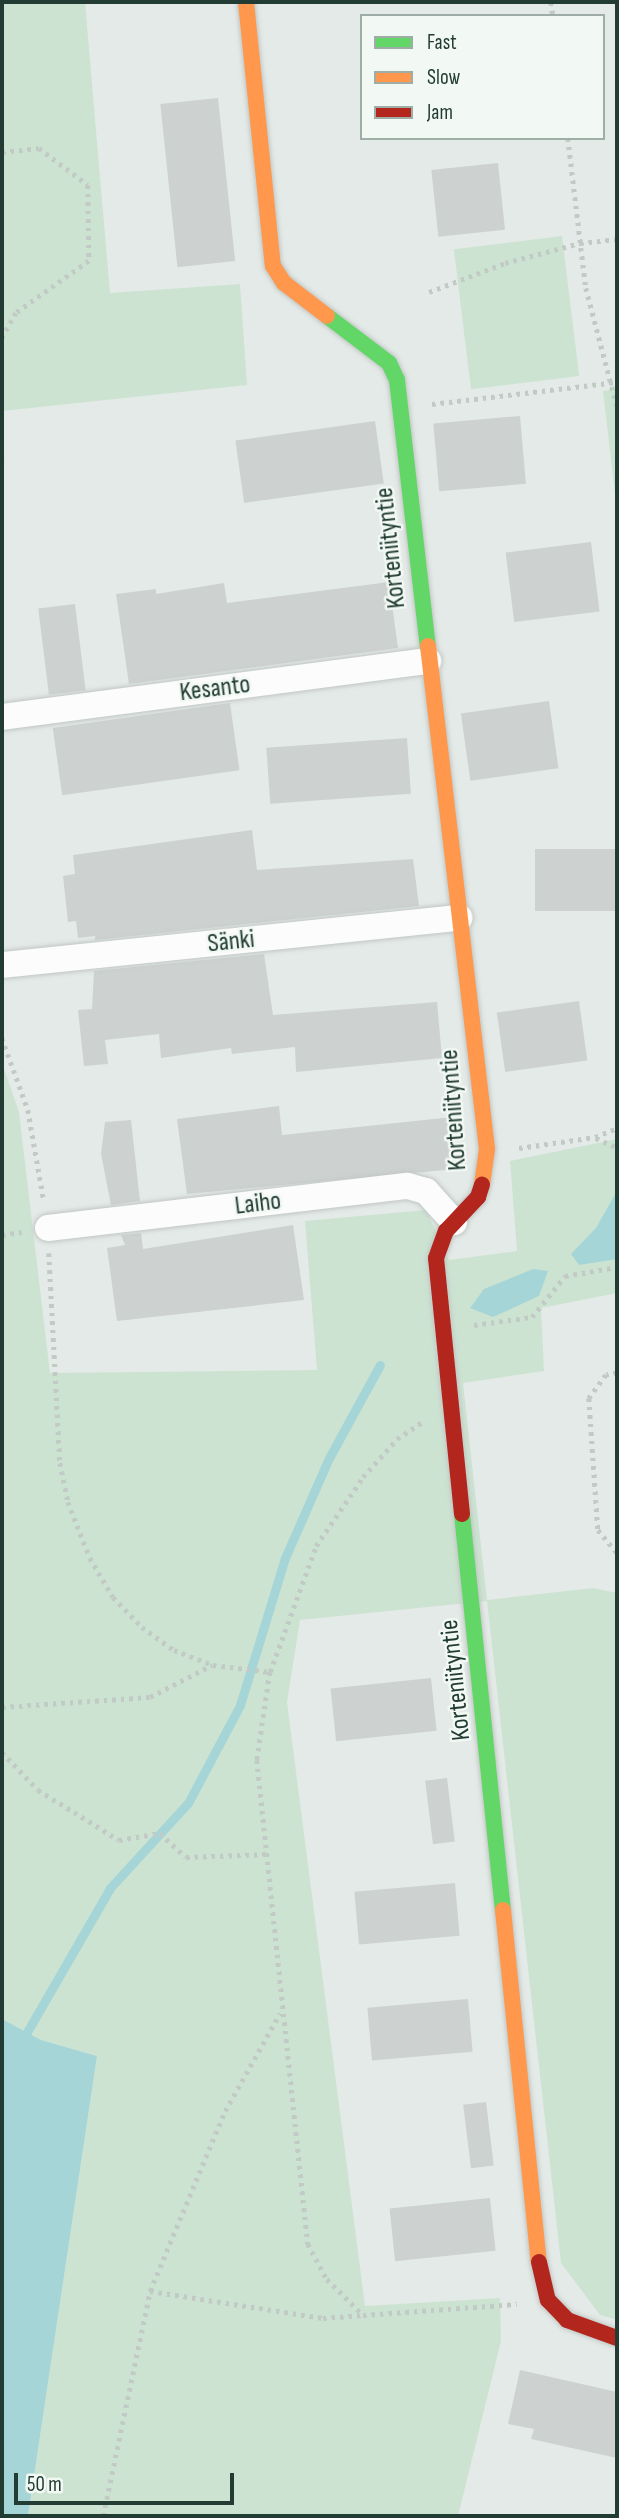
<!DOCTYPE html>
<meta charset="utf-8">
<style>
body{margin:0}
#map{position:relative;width:619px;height:2518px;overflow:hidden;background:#e4eae7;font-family:"Sofia Sans Condensed",sans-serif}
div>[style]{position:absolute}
.green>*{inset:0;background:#cde3d2;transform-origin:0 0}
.water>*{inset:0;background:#a5d5d7}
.stream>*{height:9px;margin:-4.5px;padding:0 4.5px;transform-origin:4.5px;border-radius:4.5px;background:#a5d5d7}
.building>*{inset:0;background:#cdd2d0;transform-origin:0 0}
.path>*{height:4.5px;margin-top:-2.25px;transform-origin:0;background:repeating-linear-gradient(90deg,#c1cac5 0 3.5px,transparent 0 8.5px)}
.roads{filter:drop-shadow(0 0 2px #c1c7c4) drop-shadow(0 0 2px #c1c7c4)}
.street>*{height:26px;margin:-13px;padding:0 13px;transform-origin:13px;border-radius:13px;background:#fbfcfb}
.fast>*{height:16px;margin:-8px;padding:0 8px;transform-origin:8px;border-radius:8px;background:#63d668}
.slow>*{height:16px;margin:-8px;padding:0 8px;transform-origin:8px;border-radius:8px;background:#ff974d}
.jam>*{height:16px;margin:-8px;padding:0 8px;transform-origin:8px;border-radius:8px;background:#b3261e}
span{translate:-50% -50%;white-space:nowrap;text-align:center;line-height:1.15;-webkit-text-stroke:5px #f2f8f4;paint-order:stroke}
.street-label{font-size:26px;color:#223c33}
.frame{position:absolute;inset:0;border:4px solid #223c33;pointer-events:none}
.legend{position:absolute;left:360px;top:14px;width:245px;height:126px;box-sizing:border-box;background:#f2f8f4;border:2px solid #9fada7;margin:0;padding:9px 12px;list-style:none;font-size:21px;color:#223c33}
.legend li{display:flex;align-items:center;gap:14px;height:35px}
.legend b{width:35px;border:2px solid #9fada7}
.scale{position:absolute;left:14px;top:2473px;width:220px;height:32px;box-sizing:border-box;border:4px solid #223c33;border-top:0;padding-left:9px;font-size:21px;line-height:24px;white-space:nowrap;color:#223c33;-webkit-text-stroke:5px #f2f8f4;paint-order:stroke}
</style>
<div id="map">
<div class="green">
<div style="clip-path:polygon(2px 2px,85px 2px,110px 293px,240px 284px,247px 385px,2px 411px)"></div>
<div style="left:562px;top:236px;width:141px;height:109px;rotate:83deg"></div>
<div style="clip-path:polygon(617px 389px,617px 511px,603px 391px)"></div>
<div style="clip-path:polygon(2px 1063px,19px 1112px,50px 1373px,317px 1370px,305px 1221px,426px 1210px,449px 1260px,517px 1251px,510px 1161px,617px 1139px,617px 1293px,541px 1308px,544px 1371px,463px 1383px,487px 1600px,593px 1588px,617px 1593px,617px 2320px,600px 2315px,561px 2263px,487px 1601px,300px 1620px,287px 1702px,365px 2306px,500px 2298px,501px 2341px,458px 2516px,28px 2516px,97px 2056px,41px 2040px,2px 2019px)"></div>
</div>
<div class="water">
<div style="clip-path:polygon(617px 1191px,617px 1259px,579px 1265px,571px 1254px,596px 1228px)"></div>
<div style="clip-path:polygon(533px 1269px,548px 1271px,539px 1296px,493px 1317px,470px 1308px,484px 1289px)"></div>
<div style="clip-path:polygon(2px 2019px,41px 2040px,97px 2056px,28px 2516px,2px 2516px)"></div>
</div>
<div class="stream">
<div style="left:27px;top:2032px;width:166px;rotate:-60deg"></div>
<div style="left:110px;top:1888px;width:115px;rotate:-47.5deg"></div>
<div style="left:188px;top:1803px;width:111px;rotate:-62deg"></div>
<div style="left:240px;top:1705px;width:154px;rotate:-73deg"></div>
<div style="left:285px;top:1558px;width:109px;rotate:-66.3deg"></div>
<div style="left:329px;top:1458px;width:106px;rotate:-61.3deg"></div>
</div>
<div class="building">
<div style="left:218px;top:98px;width:164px;height:58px;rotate:84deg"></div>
<div style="left:498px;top:163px;width:67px;height:67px;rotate:84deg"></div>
<div style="left:520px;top:416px;width:68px;height:87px;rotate:85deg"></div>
<div style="left:375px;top:421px;width:63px;height:141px;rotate:82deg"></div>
<div style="left:591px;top:542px;width:70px;height:86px;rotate:83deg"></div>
<div style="clip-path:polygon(389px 582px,398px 648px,129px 684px,116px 594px,156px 589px,156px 594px,224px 583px,227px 603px)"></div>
<div style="left:75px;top:604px;width:87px;height:37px;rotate:83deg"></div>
<div style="left:549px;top:701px;width:68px;height:89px;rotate:82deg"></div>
<div style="left:230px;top:703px;width:68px;height:179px;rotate:82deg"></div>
<div style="left:407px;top:738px;width:56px;height:141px;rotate:86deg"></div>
<div style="clip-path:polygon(252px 830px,257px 870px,413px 859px,419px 906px,95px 940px,95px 936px,78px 938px,76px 921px,68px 922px,63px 876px,75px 874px,73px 855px)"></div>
<div style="left:617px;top:849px;width:62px;height:82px;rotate:90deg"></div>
<div style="clip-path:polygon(264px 954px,273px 1015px,437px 1002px,442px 1058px,296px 1072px,295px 1047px,232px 1054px,231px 1048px,161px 1058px,159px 1034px,105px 1040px,108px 1064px,84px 1066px,78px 1010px,92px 1009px,94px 971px)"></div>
<div style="left:579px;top:1001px;width:60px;height:83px;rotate:82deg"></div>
<div style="clip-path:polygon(279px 1106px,282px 1135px,453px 1117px,456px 1169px,187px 1194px,177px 1119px)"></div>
<div style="clip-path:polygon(131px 1120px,140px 1201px,111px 1205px,101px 1154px,105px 1122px)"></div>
<div style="clip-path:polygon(293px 1225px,304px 1300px,117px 1321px,107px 1248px,125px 1245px,121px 1235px,141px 1233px,143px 1249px)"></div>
<div style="left:431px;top:1678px;width:53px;height:101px;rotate:84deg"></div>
<div style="left:447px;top:1778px;width:64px;height:22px;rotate:83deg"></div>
<div style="left:455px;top:1883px;width:53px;height:101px;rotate:85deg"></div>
<div style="left:468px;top:1999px;width:53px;height:101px;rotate:85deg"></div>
<div style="left:486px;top:2102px;width:64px;height:23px;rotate:83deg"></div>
<div style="left:490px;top:2198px;width:53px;height:101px;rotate:84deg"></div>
<div style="clip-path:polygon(520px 2370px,617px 2392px,617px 2458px,531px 2439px,534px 2429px,508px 2424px)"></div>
</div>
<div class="path">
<div style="left:551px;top:2px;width:14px;rotate:82deg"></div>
<div style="left:568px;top:138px;width:151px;rotate:83.2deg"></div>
<div style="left:586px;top:288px;width:122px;rotate:75.3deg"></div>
<div style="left:2px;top:152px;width:37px;rotate:-6deg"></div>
<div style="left:39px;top:148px;width:61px;rotate:37.1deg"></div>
<div style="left:88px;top:185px;width:76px;rotate:89.2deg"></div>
<div style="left:89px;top:261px;width:90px;rotate:144.5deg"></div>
<div style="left:16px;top:313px;width:29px;rotate:119deg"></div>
<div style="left:429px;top:292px;width:81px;rotate:-20.9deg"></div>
<div style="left:505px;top:263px;width:78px;rotate:-14.9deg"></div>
<div style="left:580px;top:243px;width:37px;rotate:-6deg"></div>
<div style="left:432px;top:404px;width:186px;rotate:-6.8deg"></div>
<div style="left:2px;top:457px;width:3px;rotate:90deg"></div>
<div style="left:2px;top:1038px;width:77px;rotate:70.1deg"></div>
<div style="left:28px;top:1110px;width:93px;rotate:80.1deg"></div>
<div style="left:596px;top:1138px;width:23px;rotate:25deg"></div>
<div style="left:519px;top:1148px;width:77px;rotate:-8.2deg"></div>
<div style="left:595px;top:1137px;width:24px;rotate:-22deg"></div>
<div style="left:2px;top:1235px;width:20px;rotate:-9deg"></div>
<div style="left:49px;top:1253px;width:210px;rotate:87deg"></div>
<div style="left:60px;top:1463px;width:40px;rotate:78deg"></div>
<div style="left:68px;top:1502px;width:60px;rotate:68.6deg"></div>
<div style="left:90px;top:1558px;width:45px;rotate:59.5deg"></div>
<div style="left:113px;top:1597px;width:42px;rotate:46deg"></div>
<div style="left:142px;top:1627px;width:39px;rotate:36deg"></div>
<div style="left:174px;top:1650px;width:42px;rotate:21deg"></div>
<div style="left:213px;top:1665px;width:57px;rotate:7deg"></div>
<div style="left:270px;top:1672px;width:134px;rotate:-69.9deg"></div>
<div style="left:316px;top:1546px;width:83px;rotate:-55.7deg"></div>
<div style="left:363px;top:1477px;width:51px;rotate:-48.2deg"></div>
<div style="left:397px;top:1439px;width:30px;rotate:-34deg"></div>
<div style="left:474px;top:1325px;width:59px;rotate:-7.9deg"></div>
<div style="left:532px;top:1317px;width:53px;rotate:-51.2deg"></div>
<div style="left:565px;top:1276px;width:53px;rotate:-9.8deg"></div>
<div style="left:617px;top:1373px;width:11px;rotate:170deg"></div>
<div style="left:606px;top:1375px;width:29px;rotate:126deg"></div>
<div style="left:589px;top:1398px;width:132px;rotate:86.1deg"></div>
<div style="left:598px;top:1530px;width:30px;rotate:50deg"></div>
<div style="left:270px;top:1672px;width:89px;rotate:98.4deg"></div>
<div style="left:257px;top:1760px;width:487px;rotate:84deg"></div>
<div style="left:308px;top:2244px;width:40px;rotate:62deg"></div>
<div style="left:327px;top:2279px;width:51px;rotate:45deg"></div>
<div style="left:363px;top:2315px;width:154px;rotate:-4.1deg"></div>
<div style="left:2px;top:1707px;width:148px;rotate:-3.9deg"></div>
<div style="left:150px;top:1697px;width:70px;rotate:-27.3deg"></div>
<div style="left:2px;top:1752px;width:52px;rotate:46.5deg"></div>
<div style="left:38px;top:1790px;width:95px;rotate:31.7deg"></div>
<div style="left:119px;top:1840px;width:42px;rotate:-9.7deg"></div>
<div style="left:160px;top:1833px;width:35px;rotate:43deg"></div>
<div style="left:186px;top:1857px;width:80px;rotate:-2.1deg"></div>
<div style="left:150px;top:2291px;width:175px;rotate:8.9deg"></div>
<div style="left:323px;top:2318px;width:40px;rotate:-4.3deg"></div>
<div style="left:103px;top:2516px;width:230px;rotate:-78.2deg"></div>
<div style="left:150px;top:2291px;width:195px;rotate:-67.4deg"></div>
<div style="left:225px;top:2111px;width:112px;rotate:-60.7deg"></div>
</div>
<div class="roads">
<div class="street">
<div style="left:2px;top:717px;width:430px;rotate:-7.5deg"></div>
<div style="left:2px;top:965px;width:460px;rotate:-5.9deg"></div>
<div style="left:48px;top:1228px;width:362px;rotate:-6.7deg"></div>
<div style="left:408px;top:1186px;width:19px;rotate:16deg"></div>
<div style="left:426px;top:1191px;width:42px;rotate:47.9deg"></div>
</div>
<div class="fast">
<div style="left:327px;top:316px;width:78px;rotate:37.2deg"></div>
<div style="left:389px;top:363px;width:19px;rotate:65deg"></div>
<div style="left:397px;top:380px;width:268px;rotate:83.4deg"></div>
<div style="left:462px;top:1514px;width:398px;rotate:84.1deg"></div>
</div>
<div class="slow">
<div style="left:246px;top:2px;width:265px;rotate:84.2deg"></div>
<div style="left:273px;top:266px;width:20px;rotate:57deg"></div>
<div style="left:284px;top:283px;width:54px;rotate:37.5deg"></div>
<div style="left:428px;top:646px;width:506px;rotate:83.31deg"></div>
<div style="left:487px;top:1149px;width:36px;rotate:98deg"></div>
<div style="left:503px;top:1910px;width:354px;rotate:84.2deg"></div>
</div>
<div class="jam">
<div style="left:462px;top:1514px;width:257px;rotate:-95.8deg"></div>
<div style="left:436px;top:1258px;width:29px;rotate:-70deg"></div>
<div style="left:446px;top:1231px;width:47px;rotate:-46.7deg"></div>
<div style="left:478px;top:1197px;width:13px;rotate:-72deg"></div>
<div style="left:539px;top:2262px;width:39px;rotate:77deg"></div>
<div style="left:548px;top:2300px;width:28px;rotate:46deg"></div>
<div style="left:567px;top:2320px;width:53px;rotate:19.8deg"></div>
</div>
</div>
<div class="street-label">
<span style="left:391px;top:548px;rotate:-96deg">Korteniityntie</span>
<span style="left:215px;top:689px;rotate:-7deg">Kesanto</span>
<span style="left:231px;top:942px;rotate:-6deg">Sänki</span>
<span style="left:454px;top:1110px;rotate:-94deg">Korteniityntie</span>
<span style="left:258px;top:1204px;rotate:-7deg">Laiho</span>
<span style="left:456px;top:1680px;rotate:-96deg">Korteniityntie</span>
</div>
<div class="frame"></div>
<ul class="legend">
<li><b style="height:9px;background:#63d668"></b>Fast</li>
<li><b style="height:9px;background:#ff974d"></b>Slow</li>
<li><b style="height:9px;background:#b3261e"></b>Jam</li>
</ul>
<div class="scale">50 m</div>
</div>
